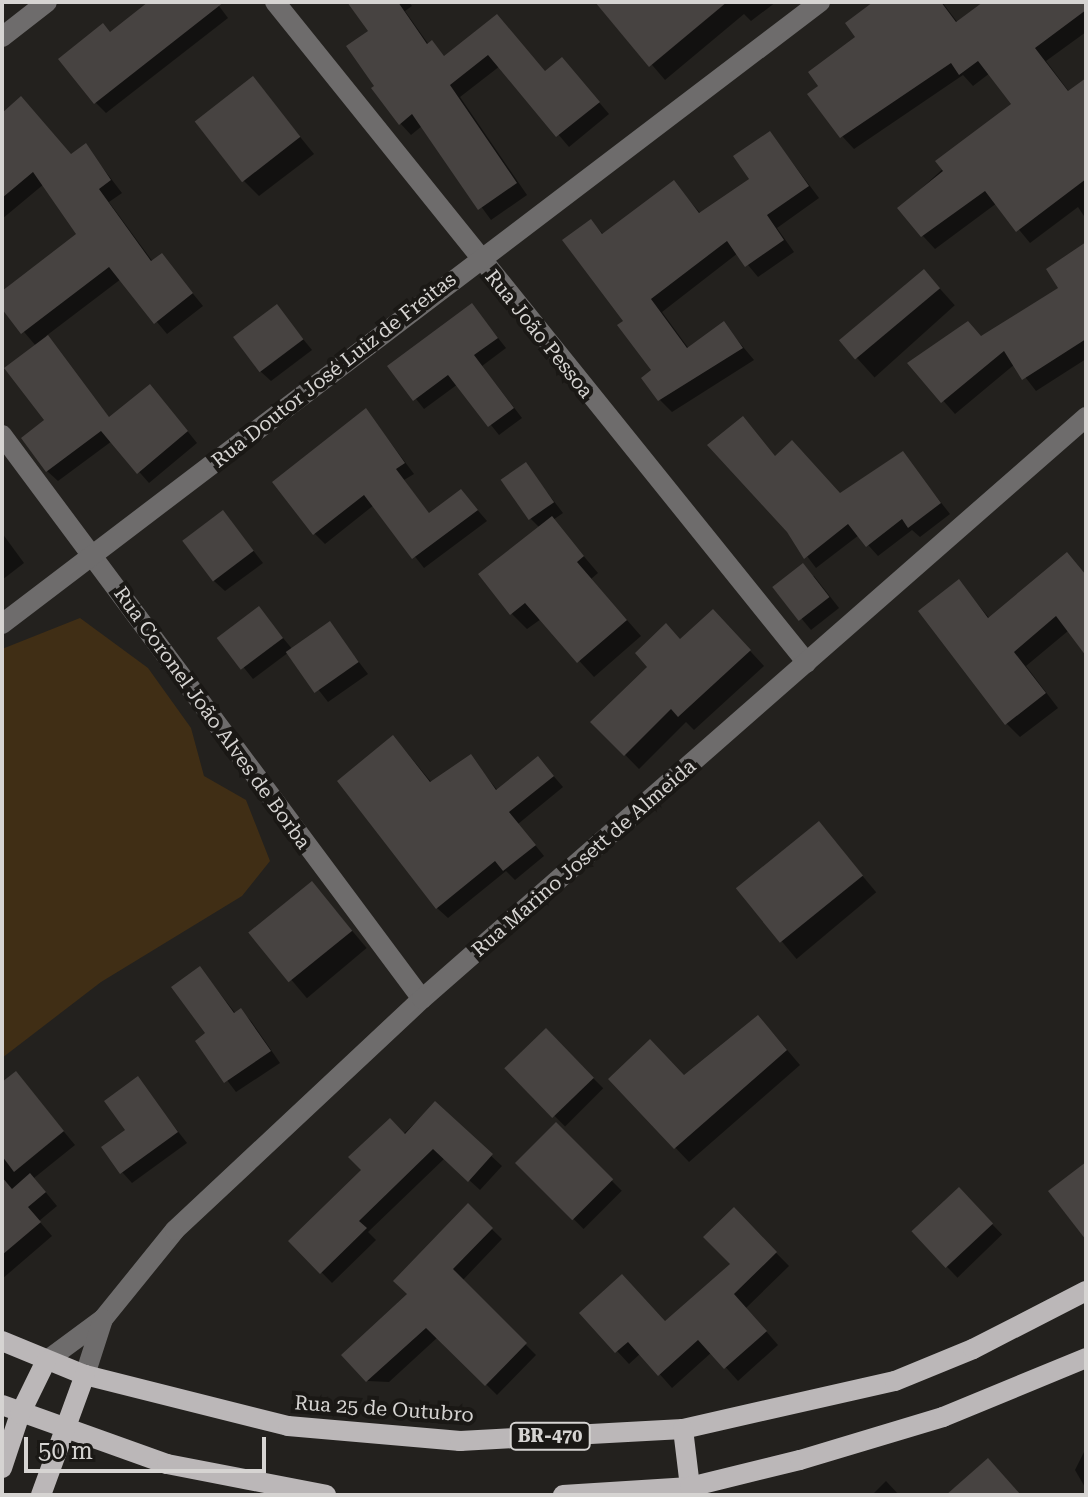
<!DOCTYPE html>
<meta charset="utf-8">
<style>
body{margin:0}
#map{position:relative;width:1088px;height:1497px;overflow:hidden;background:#23211e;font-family:"Roboto Serif",serif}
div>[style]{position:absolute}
.green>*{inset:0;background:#402e15}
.shadow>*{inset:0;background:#0007;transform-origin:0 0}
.building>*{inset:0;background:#474341;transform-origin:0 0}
.minor>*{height:20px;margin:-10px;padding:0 10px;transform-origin:10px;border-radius:10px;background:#6e6c6c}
.major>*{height:20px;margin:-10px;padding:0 10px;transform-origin:10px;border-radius:10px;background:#bbb7b8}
span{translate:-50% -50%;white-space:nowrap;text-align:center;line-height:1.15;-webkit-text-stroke:8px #1a1815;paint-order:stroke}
.shield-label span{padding:2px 6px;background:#1a1815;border:2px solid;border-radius:6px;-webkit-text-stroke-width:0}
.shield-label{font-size:18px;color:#d6d4d2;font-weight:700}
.street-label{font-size:20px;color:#d6d4d2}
.frame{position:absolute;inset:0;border:4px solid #d6d4d2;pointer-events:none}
.scale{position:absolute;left:24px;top:1437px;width:242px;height:36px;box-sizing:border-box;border:4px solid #d6d4d2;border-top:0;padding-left:10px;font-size:24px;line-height:28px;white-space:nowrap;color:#d6d4d2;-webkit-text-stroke:6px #1a1815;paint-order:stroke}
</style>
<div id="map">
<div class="green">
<div style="clip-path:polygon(80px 618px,148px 668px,191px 728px,204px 776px,246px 800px,270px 861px,242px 896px,101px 982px,2px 1058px,2px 649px)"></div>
</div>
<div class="shadow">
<div style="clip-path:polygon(152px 2px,216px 2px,228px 18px,106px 113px,95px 102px,111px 34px)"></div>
<div style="clip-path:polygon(349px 2px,409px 2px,412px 6px,405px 11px,429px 45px,445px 57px,497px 16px,546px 73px,562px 59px,609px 114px,569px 147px,500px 66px,460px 97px,527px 195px,491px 220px,422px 126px,411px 135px,400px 123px,377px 86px,371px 31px)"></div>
<div style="clip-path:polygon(598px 2px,776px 2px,751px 21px,744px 14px,665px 80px)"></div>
<div style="clip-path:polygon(877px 2px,942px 2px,958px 23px,987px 2px,1086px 2px,1086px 32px,1046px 61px,1070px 93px,1086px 81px,1086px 219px,1078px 207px,1030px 243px,997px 203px,935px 249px,923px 236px,900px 208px,1014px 104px,990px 73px,973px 86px,963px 75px,854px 149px,842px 136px,820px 86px,858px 37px)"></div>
<div style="clip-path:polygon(253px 79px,314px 154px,259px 196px,243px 180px)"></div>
<div style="clip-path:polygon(2px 115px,71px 156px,86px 146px,122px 193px,109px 202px,153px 262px,162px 256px,203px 306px,167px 334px,121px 279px,46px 336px,110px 419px,160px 397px,197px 443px,149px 483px,112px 441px,58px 481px,47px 471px,47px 421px,36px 346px,2px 306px,2px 293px,79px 235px,44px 184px,2px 219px)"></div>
<div style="clip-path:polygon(770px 133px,819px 198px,777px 228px,794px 252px,758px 277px,738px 253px,662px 312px,689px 349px,724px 324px,754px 360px,672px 412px,660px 400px,654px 371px,626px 321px,591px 222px,604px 235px,673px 182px,701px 214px,752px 180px)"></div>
<div style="clip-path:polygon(1086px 244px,1086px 359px,1036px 391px,1015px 364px,955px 414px,910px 363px,982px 338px,1061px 288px)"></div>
<div style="left:924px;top:271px;width:46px;height:108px;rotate:48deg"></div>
<div style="clip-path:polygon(472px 305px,506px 348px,482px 366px,522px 418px,499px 435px,458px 384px,424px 409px,390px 366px)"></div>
<div style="clip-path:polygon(277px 307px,312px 350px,271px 381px,260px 371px)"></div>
<div style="clip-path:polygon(366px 410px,414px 474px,404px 480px,430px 515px,461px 491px,487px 521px,424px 568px,374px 505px,325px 544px,314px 533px)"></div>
<div style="clip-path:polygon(902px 453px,950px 514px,920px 537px,912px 530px,878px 556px,859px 535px,816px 568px,788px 531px,776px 458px,840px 495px)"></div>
<div style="clip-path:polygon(526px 465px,563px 513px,553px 520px,598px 573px,591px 579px,641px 636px,594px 677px,541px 619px,527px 629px,512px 614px,540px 528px,530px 518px)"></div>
<div style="clip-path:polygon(223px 512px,263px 563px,225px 591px,214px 581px)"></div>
<div style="clip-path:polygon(2px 533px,24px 563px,2px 580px)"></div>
<div style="clip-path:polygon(1086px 575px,1086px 649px,1068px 631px,1026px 666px,1058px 708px,1020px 737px,1006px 723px,959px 582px,990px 619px)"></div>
<div style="clip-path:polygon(814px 576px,839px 608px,811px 630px,776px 588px)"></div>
<div style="clip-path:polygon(259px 609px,293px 650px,330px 624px,368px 674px,328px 702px,289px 652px,253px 679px,220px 638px)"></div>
<div style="clip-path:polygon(727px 626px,764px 666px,694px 730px,686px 722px,639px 769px,593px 722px,681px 641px)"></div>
<div style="clip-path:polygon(403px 748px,432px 783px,470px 756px,498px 791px,538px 758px,563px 787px,518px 824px,544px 856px,515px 880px,506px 871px,448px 918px,437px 908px)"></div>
<div style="left:819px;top:824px;width:89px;height:104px;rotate:50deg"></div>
<div style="left:312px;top:883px;width:85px;height:78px;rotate:50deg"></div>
<div style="clip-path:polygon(200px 968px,236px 1014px,241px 1011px,251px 1021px,280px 1063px,236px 1092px,197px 1041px,208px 1034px)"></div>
<div style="left:546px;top:1031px;width:81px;height:54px;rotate:45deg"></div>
<div style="clip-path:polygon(771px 1031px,800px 1065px,689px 1162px,610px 1079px,685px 1077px)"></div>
<div style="clip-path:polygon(16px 1074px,75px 1145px,34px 1178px,57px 1206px,39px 1221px,52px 1236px,2px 1279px,2px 1085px)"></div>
<div style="clip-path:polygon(137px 1079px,187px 1143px,132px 1183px,122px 1172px)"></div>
<div style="clip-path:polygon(435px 1104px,502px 1166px,480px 1190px,445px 1158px,368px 1232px,376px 1240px,332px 1283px,291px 1241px)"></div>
<div style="left:556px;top:1125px;width:93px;height:54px;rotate:45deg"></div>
<div style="left:959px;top:1190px;width:62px;height:62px;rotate:46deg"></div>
<div style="clip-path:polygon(468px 1206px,502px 1239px,462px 1281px,536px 1355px,497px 1395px,438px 1337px,389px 1382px,368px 1381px,344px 1355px,409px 1294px)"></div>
<div style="clip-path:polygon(734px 1210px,789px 1266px,746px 1308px,778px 1345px,738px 1381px,712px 1352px,672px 1388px,641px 1353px,629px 1364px,582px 1313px,665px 1323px,733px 1264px)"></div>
<div style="clip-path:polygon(1086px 1448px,1086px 1489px,1075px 1470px)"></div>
<div style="clip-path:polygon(886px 1481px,899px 1495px,872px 1495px)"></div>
</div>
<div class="building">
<div style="clip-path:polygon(148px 2px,224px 2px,94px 104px,58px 59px,103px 23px,110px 32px)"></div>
<div style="clip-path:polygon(347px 2px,398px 2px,427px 44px,432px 40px,444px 56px,497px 14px,545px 71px,562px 57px,600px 102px,556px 137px,488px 55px,450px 85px,517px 183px,478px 210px,412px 114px,399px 125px,371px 88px,374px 86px,346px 46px,368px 31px)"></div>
<div style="clip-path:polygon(595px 2px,727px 2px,649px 67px)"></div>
<div style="clip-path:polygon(873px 2px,941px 2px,956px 22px,983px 2px,1086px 2px,1086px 10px,1035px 48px,1068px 91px,1086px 78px,1086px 179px,1016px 232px,985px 191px,921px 237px,897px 208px,943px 171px,935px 161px,1011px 104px,978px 61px,959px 75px,951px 63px,840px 138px,807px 94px,818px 86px,808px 72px,855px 37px,845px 23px)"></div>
<div style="left:253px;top:76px;width:77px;height:74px;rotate:52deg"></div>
<div style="clip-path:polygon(21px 96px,71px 154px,86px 143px,111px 180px,99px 189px,151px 261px,162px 253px,193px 293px,154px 324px,109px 267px,21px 334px,2px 309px,2px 291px,76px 234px,33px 172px,2px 198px,2px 113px)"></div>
<div style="clip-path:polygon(770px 131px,809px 186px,767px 215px,784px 240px,745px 267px,727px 241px,651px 299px,687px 348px,724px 321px,743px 348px,658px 401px,641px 378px,651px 370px,617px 325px,623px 321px,562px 240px,591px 219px,602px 234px,674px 180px,699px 213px,749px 179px,733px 156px)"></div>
<div style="clip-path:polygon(1086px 242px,1086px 339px,1022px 380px,1004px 351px,941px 403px,907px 363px,968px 321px,981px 336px,1058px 288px,1046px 269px)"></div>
<div style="left:924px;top:269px;width:25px;height:111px;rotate:50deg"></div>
<div style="clip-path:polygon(472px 303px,498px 338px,474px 355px,514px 408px,488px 427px,448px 375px,413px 401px,387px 366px)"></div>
<div style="left:277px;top:304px;width:44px;height:55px;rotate:53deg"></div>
<div style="clip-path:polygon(48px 335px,109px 417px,150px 384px,188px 431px,137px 474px,101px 431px,46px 472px,21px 438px,44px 420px,4px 368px)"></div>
<div style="clip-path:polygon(366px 408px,405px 463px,396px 469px,429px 513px,461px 489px,478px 510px,412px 559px,364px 495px,313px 535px,272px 482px)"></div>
<div style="clip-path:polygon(743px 416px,775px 456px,792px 440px,840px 493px,903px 451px,941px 503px,908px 528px,902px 519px,866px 547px,848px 524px,804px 559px,787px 532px,707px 445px)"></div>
<div style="left:526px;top:462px;width:49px;height:31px;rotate:55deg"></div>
<div style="left:223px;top:510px;width:51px;height:51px;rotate:53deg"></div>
<div style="clip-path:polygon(552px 516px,584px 556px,577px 562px,627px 620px,577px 663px,525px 603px,510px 615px,478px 574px)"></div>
<div style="clip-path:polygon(1067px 552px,1086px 575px,1086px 656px,1056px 616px,1014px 652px,1046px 693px,1005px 725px,918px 611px,959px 579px,988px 618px)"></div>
<div style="left:803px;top:563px;width:43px;height:39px;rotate:52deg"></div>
<div style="left:259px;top:606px;width:40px;height:53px;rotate:53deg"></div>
<div style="clip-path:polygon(713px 609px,751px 650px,678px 717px,671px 709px,624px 756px,590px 722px,647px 667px,635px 653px,666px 623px,680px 639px)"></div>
<div style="left:330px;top:621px;width:50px;height:54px;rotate:55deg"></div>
<div style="clip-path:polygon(393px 735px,430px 782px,471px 754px,496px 790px,538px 756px,554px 776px,509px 812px,536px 845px,503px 871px,495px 861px,436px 909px,337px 781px)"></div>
<div style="left:819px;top:821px;width:70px;height:107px;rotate:51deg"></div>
<div style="left:312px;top:881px;width:64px;height:82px;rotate:51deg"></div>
<div style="clip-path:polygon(200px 966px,234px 1013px,241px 1008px,271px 1051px,224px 1083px,195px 1041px,205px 1033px,171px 987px)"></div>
<div style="clip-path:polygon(758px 1015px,787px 1050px,674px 1149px,608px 1079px,650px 1039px,684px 1075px)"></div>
<div style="left:546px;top:1028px;width:69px;height:58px;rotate:46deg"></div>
<div style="clip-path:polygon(16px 1071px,64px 1131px,14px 1172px,2px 1156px,2px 1082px)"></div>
<div style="clip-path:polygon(138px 1076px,178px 1132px,120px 1174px,101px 1147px,125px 1130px,104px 1101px)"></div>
<div style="clip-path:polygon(435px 1101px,493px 1154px,468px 1182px,433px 1149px,359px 1221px,367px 1228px,320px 1274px,288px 1241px,361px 1170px,348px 1157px,390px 1118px,405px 1134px)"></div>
<div style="left:556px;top:1122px;width:81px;height:58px;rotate:45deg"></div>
<div style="clip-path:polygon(1086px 1162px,1086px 1240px,1048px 1191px)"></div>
<div style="clip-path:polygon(30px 1173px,46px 1192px,28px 1207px,41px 1222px,2px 1255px,2px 1177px,12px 1189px)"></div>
<div style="left:959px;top:1187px;width:50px;height:65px;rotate:47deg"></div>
<div style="clip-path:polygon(468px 1203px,493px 1228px,453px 1269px,527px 1343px,485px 1386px,426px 1328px,366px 1382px,341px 1355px,407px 1294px,393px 1281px)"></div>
<div style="clip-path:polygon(734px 1207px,777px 1252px,734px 1294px,767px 1331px,724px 1369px,698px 1340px,658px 1376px,628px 1342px,615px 1353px,579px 1313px,622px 1274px,665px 1321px,730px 1264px,703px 1237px)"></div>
<div style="clip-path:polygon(988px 1458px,1021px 1495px,946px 1495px)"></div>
</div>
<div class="minor">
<div style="left:275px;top:2px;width:848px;rotate:51.17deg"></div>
<div style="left:2px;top:37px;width:57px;rotate:-37.9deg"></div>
<div style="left:2px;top:435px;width:703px;rotate:53.33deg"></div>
<div style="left:2px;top:624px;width:1028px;rotate:-37.25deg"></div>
<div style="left:46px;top:1361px;width:71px;rotate:-36.4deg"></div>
<div style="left:103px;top:1319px;width:114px;rotate:-51deg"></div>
<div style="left:175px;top:1230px;width:338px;rotate:-43.1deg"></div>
<div style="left:422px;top:999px;width:883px;rotate:-41.23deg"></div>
<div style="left:85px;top:1375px;width:59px;rotate:-72.2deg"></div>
</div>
<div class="major">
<div style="left:2px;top:1341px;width:90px;rotate:22.3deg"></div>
<div style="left:85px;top:1375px;width:209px;rotate:14.1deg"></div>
<div style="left:288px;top:1426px;width:173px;rotate:5deg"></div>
<div style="left:460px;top:1441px;width:223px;rotate:-3.1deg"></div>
<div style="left:683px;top:1429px;width:217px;rotate:-12.8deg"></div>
<div style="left:895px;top:1381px;width:84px;rotate:-22.3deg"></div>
<div style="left:973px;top:1349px;width:127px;rotate:-27.2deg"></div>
<div style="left:2px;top:1405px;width:175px;rotate:19.7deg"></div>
<div style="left:167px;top:1464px;width:162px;rotate:11deg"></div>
<div style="left:683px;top:1429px;width:58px;rotate:83.1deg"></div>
<div style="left:2px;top:1468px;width:57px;rotate:-71.6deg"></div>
<div style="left:20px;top:1414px;width:59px;rotate:-63.9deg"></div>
<div style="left:41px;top:1495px;width:128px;rotate:-69.9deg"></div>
<div style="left:563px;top:1495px;width:127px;rotate:-3.6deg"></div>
<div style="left:690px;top:1487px;width:113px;rotate:-13.8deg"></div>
<div style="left:800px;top:1460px;width:149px;rotate:-16.7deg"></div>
<div style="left:943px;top:1417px;width:155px;rotate:-22.4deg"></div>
</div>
<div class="shield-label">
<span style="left:550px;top:1436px">BR-470</span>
</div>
<div class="street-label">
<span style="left:539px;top:334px;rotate:51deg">Rua João Pessoa</span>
<span style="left:334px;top:370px;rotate:-38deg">Rua Doutor José Luiz de Freitas</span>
<span style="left:212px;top:718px;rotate:54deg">Rua Coronel João Alves de Borba</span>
<span style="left:584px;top:858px;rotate:-41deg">Rua Marino Josett de Almeida</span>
<span style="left:384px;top:1409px;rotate:4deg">Rua 25 de Outubro</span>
</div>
<div class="frame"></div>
<div class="scale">50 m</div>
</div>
